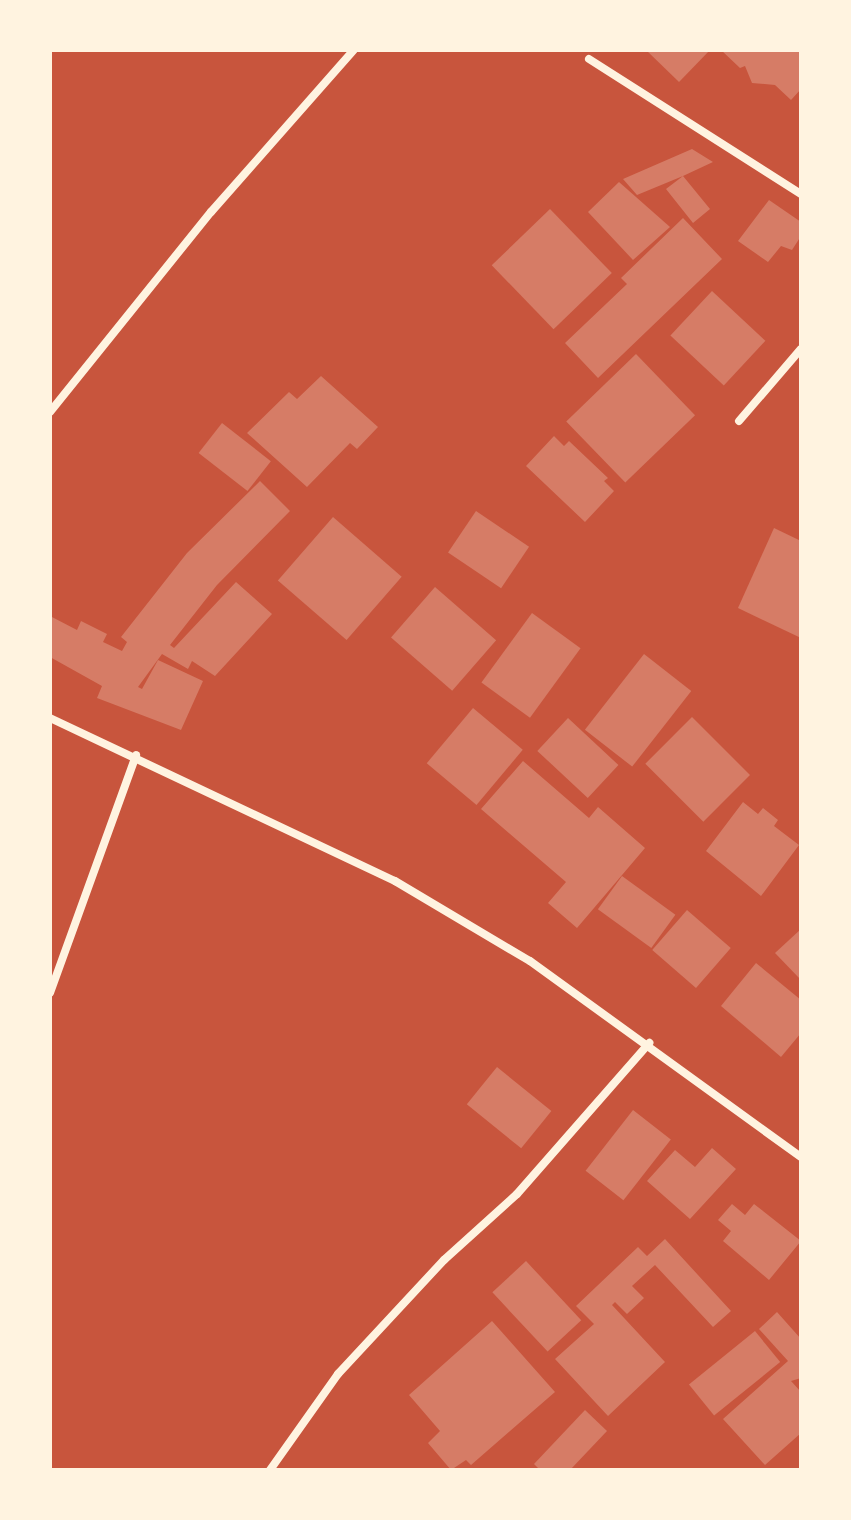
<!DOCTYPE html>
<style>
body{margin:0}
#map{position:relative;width:851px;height:1520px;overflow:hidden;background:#c8553d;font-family:"Source Sans 3",sans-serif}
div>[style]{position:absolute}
.building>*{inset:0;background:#d67c66;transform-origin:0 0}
.minor>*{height:8px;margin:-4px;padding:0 4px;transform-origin:4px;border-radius:4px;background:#fff3e0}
span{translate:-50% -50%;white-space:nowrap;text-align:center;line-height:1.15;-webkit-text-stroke:8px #fff3e0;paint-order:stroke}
.frame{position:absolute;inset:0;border:52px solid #fff3e0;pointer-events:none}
</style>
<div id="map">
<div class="building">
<div style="clip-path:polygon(646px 50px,710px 50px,679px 82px)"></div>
<div style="clip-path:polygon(721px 50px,801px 50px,801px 89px,791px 100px,775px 85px,752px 83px,745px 66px,740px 68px)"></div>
<div style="clip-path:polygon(692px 149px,713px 162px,683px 176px,710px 209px,693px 223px,666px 189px,683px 176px,637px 195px,623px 179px)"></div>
<div style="clip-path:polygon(619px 182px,670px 227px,633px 260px,588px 212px)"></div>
<div style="clip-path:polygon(769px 200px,801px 222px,801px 236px,792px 250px,781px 246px,768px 262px,738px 241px)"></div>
<div style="left:550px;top:209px;width:89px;height:81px;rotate:46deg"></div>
<div style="clip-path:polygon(683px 218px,722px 259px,598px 378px,565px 343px,627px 284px,621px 278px)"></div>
<div style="left:712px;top:291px;width:73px;height:61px;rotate:43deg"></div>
<div style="left:636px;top:354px;width:85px;height:97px;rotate:46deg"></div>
<div style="clip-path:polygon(321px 376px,378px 427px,357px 449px,350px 443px,307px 487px,247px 433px,289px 392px,297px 399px)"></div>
<div style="left:222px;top:423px;width:62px;height:38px;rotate:38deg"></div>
<div style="clip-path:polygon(554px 436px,564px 446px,569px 441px,608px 478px,604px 481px,614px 491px,585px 522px,526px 466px)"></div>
<div style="clip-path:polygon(260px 481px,290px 511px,217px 585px,170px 645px,174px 648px,236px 582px,272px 614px,215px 676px,192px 661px,188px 669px,162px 654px,138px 687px,142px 689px,158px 660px,203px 681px,181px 730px,97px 698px,102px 686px,50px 657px,50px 616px,77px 630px,81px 621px,107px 634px,103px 642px,122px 651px,127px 642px,121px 637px,187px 553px)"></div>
<div style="left:476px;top:511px;width:64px;height:50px;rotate:34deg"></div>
<div style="left:333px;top:517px;width:91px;height:84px;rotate:41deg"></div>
<div style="clip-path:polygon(774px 528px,801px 541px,801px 638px,738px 608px)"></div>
<div style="left:435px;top:587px;width:81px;height:67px;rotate:41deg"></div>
<div style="left:532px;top:613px;width:60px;height:86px;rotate:36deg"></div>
<div style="left:644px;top:654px;width:60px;height:96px;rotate:38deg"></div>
<div style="left:473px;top:708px;width:65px;height:72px;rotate:40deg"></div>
<div style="left:692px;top:717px;width:82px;height:66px;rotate:45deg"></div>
<div style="left:568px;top:718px;width:69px;height:45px;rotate:43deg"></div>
<div style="clip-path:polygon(523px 761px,589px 818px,598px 807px,645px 848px,577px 928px,548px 903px,566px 882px,481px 809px)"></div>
<div style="clip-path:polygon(743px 802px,758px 814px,763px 808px,778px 820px,774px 826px,799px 845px,761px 896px,706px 851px)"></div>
<div style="left:622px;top:876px;width:66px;height:41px;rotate:36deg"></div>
<div style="left:687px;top:910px;width:58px;height:53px;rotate:41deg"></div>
<div style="clip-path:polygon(801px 929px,801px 980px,775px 953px)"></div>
<div style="clip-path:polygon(756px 963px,801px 1000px,801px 1033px,781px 1057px,721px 1006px)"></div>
<div style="left:497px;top:1067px;width:70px;height:48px;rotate:39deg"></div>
<div style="left:633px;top:1110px;width:48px;height:77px;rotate:38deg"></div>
<div style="clip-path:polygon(712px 1148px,736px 1169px,690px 1219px,647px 1181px,675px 1150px,695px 1167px)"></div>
<div style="clip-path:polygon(732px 1204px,745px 1215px,754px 1204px,801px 1241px,769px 1280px,723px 1241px,731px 1231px,718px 1220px)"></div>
<div style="clip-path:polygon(665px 1239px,731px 1311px,713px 1327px,655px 1265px,632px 1286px,644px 1298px,627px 1314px,615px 1302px,612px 1305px,665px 1362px,608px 1416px,555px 1359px,594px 1324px,576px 1306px,638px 1247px,647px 1256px)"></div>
<div style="left:526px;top:1261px;width:81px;height:46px;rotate:47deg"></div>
<div style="clip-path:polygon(777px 1312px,801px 1339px,801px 1378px,791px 1381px,801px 1392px,801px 1433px,765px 1465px,723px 1419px,788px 1361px,759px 1329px)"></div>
<div style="clip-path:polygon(492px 1321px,555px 1392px,471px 1465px,466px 1460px,451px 1470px,428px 1443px,440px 1431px,409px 1395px)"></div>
<div style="left:755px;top:1331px;width:40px;height:85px;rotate:51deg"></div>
<div style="clip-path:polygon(585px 1410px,607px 1431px,570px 1470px,540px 1470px,534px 1464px)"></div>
</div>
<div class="minor">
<div style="left:589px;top:59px;width:251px;rotate:32.5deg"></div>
<div style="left:50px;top:412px;width:257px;rotate:-51.2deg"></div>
<div style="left:211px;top:212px;width:216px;rotate:-48.6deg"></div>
<div style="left:739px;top:421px;width:95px;rotate:-49.3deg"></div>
<div style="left:50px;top:718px;width:382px;rotate:25.3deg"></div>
<div style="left:395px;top:881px;width:157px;rotate:30.7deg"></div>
<div style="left:530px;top:961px;width:334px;rotate:35.9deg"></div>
<div style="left:50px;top:993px;width:253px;rotate:-70.1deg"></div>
<div style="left:270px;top:1470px;width:118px;rotate:-54.7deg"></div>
<div style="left:338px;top:1374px;width:156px;rotate:-47.1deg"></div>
<div style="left:444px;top:1260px;width:98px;rotate:-42.1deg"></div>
<div style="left:517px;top:1194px;width:201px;rotate:-48.8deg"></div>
</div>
<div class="frame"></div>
</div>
